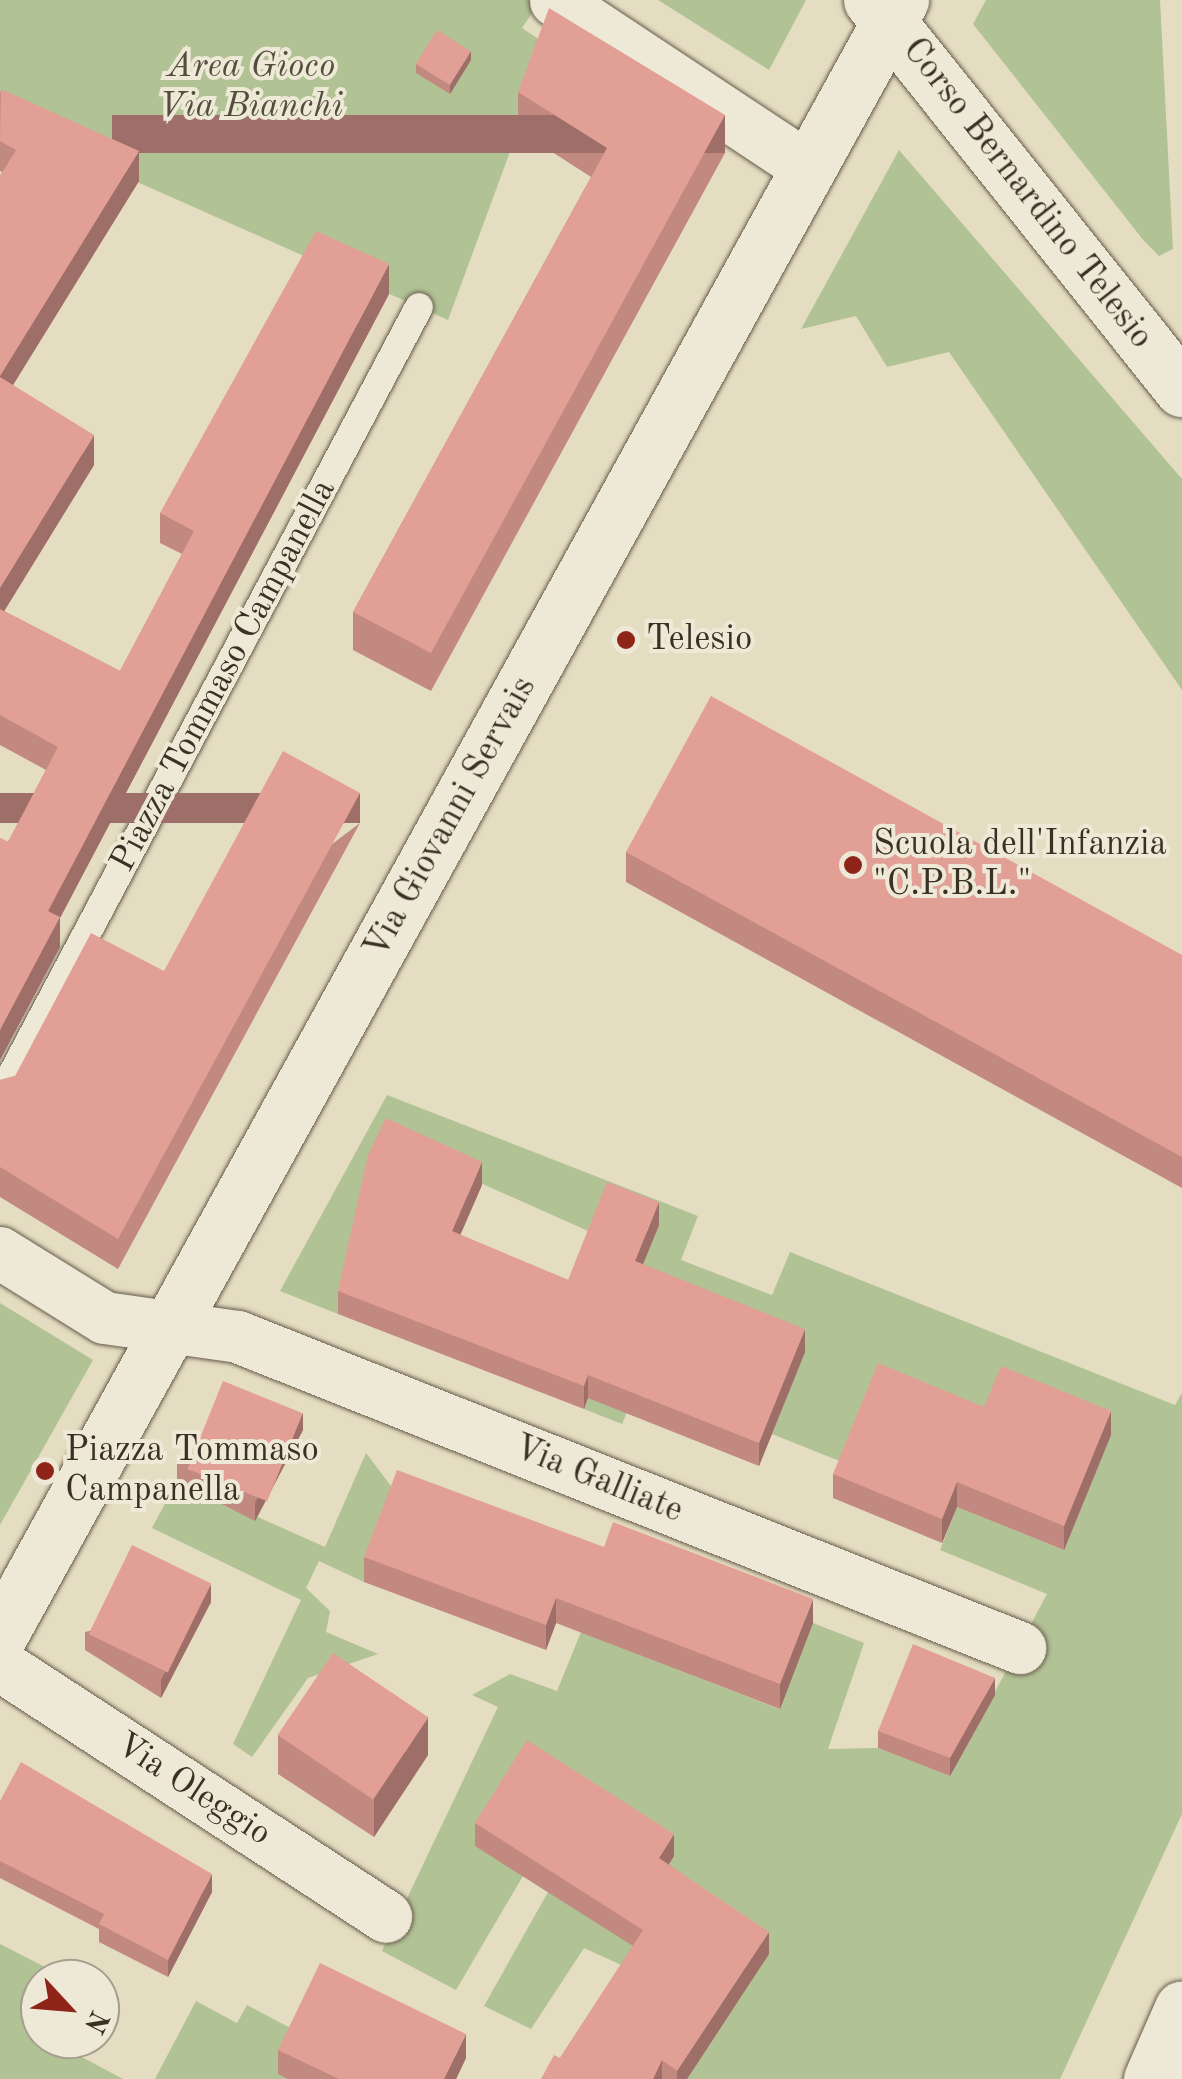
<!DOCTYPE html>
<style>
body{margin:0}
#map{position:relative;width:1182px;height:2079px;overflow:hidden;background:#e5ddc1;font-family:"Old Standard TT",serif}
div>[style]{position:absolute}
.green>*{inset:0;background:#b1c295}
.roads{filter:drop-shadow(0 0 2px #665b4b) drop-shadow(0 0 2px #665b4b)}
.service>*{height:28px;margin:-14px;padding:0 14px;transform-origin:14px;border-radius:14px;background:#eee9d7}
.minor>*{height:52px;margin:-26px;padding:0 26px;transform-origin:26px;border-radius:26px;background:#eee9d7}
.tertiary>*{height:55px;margin:-27.5px;padding:0 27.5px;transform-origin:27.5px;border-radius:27.5px;background:#eee9d7}
.wall>*{inset:0;background:#c28980}
.shaded-wall>*{inset:0;background:#9e6f68;transform-origin:0 0}
.building>*{inset:0;background:#e29f95;transform-origin:0 0}
.dots>*{width:28px;height:28px;translate:-50% -50%;box-sizing:border-box;border:5px solid #eee9d7;border-radius:50%}
span{translate:-50% -50%;white-space:nowrap;text-align:center;line-height:1.15;-webkit-text-stroke:8px #eee9d7;paint-order:stroke}
.park-label{font-size:35px;color:#534d3b;font-style:italic}
.street-label{font-size:35px;color:#3b3024}
.poi-label{font-size:35px;color:#3b3024}
.left{translate:0 -50%;text-align:left}
.north{position:absolute;left:20px;top:1959px;width:100px;height:100px;box-sizing:border-box;background:#eee9d7;border:2px solid #a69f8f;border-radius:50%;rotate:116deg;font-size:28px;font-weight:700;line-height:40px;text-align:center;color:#3b3024}
.north::after{content:'';display:block;margin:auto;width:35px;height:45px;background:#8f2418;clip-path:polygon(50% 0,100% 100%,50% 72%,0 100%)}
</style>
<div id="map">
<div class="green">
<div style="clip-path:polygon(0 0,541px 0,522px 28px,549px 46px,448px 320px,0 121px)"></div>
<div style="clip-path:polygon(658px 0,806px 0,769px 70px)"></div>
<div style="clip-path:polygon(986px 0,1160px 0,1173px 249px,1159px 256px,1144px 241px,973px 24px)"></div>
<div style="clip-path:polygon(899px 150px,1182px 479px,1182px 690px,949px 352px,887px 367px,856px 316px,801px 329px)"></div>
<div style="clip-path:polygon(387px 1095px,698px 1216px,681px 1260px,772px 1295px,790px 1252px,1175px 1405px,1182px 1393px,1182px 1814px,1060px 2079px,687px 2079px,632px 1970px,584px 1948px,531px 2029px,484px 2006px,548px 1892px,475px 1845px,523px 1876px,456px 1990px,382px 1951px,498px 1707px,472px 1695px,510px 1674px,557px 1691px,581px 1632px,779px 1709px,813px 1623px,864px 1643px,828px 1749px,878px 1748px,950px 1776px,1047px 1594px,940px 1550px,957px 1507px,1064px 1550px,984px 1431px,847px 1464px,772px 1434px,804px 1352px,675px 1298px,622px 1424px,584px 1409px,658px 1225px,595px 1234px,386px 1141px,368px 1178px,338px 1314px,280px 1291px)"></div>
<div style="clip-path:polygon(0 1303px,93px 1360px,0 1525px)"></div>
<div style="clip-path:polygon(366px 1453px,397px 1494px,364px 1582px,319px 1561px,306px 1588px,330px 1611px,326px 1632px,378px 1654px,308px 1678px,252px 1757px,233px 1744px,301px 1600px,152px 1528px,177px 1481px,325px 1547px)"></div>
<div style="clip-path:polygon(0 1944px,47px 1968px,40px 2039px,83px 2039px,76px 2054px,123px 2079px,0 2079px)"></div>
<div style="clip-path:polygon(196px 2001px,237px 2023px,247px 2005px,298px 2032px,288px 2079px,155px 2079px)"></div>
</div>
<div class="roads">
<div class="service">
<div style="left:0;top:1097px;width:894px;rotate:-62.06deg"></div>
</div>
<div class="minor">
<div style="left:556px;top:1px;width:301px;rotate:33.5deg"></div>
<div style="left:0;top:1253px;width:123px;rotate:31.8deg"></div>
<div style="left:105px;top:1318px;width:134px;rotate:8.1deg"></div>
<div style="left:238px;top:1337px;width:842px;rotate:21.69deg"></div>
<div style="left:0;top:1665px;width:461px;rotate:33.1deg"></div>
</div>
<div class="tertiary">
<div style="left:871px;top:0;width:498px;rotate:51.4deg"></div>
<div style="left:0;top:1635px;width:1867px;rotate:-61.14deg"></div>
<div style="left:1151px;top:2079px;width:77px;rotate:-66.4deg"></div>
</div>
</div>
<div class="wall">
<div style="clip-path:polygon(471px 60px,450px 94px,416px 73px,416px 64px)"></div>
<div style="clip-path:polygon(0 92px,139px 181px,13px 385px,94px 465px,4px 611px,120px 671px,182px 554px,160px 543px,160px 513px,389px 294px,60px 918px,60px 947px,0 1060px,0 838px,8px 842px,46px 770px,0 745px,0 176px,2px 172px,0 171px)"></div>
<div style="clip-path:polygon(518px 92px,725px 153px,431px 691px,353px 650px,353px 612px,591px 177px,518px 130px)"></div>
<div style="clip-path:polygon(360px 823px,118px 1269px,0 1197px,0 1080px,15px 1076px,164px 971px)"></div>
<div style="clip-path:polygon(626px 852px,1182px 955px,1182px 1188px,626px 882px)"></div>
<div style="clip-path:polygon(482px 1185px,460px 1235px,568px 1280px,659px 1225px,643px 1264px,805px 1352px,759px 1466px,588px 1398px,584px 1409px,338px 1314px,338px 1291px)"></div>
<div style="clip-path:polygon(984px 1407px,1111px 1435px,1064px 1550px,957px 1507px,942px 1543px,833px 1498px,833px 1474px)"></div>
<div style="clip-path:polygon(303px 1430px,255px 1521px,177px 1481px,177px 1464px)"></div>
<div style="clip-path:polygon(604px 1547px,813px 1623px,780px 1709px,556px 1623px,546px 1650px,364px 1582px,364px 1557px)"></div>
<div style="clip-path:polygon(211px 1602px,161px 1698px,85px 1650px,85px 1632px)"></div>
<div style="clip-path:polygon(995px 1695px,950px 1776px,878px 1748px,878px 1731px)"></div>
<div style="clip-path:polygon(278px 1735px,428px 1755px,374px 1837px,278px 1774px)"></div>
<div style="clip-path:polygon(0 1801px,212px 1892px,168px 1977px,99px 1942px,99px 1929px,0 1878px)"></div>
<div style="clip-path:polygon(475px 1823px,674px 1856px,669px 1864px,769px 1954px,687px 2079px,541px 2079px,560px 2058px,633px 1946px,475px 1846px)"></div>
<div style="clip-path:polygon(278px 2050px,466px 2058px,456px 2079px,288px 2079px,278px 2074px)"></div>
</div>
<div class="shaded-wall">
<div style="clip-path:polygon(471px 51px,471px 60px,450px 94px,450px 85px)"></div>
<div style="left:725px;top:115px;width:38px;height:613px;rotate:90deg"></div>
<div style="clip-path:polygon(139px 151px,139px 181px,0 406px,0 376px)"></div>
<div style="clip-path:polygon(389px 264px,389px 294px,60px 918px,60px 947px,0 1060px,0 1030px,48px 911px)"></div>
<div style="clip-path:polygon(94px 435px,94px 465px,0 618px,0 588px)"></div>
<div style="left:360px;top:793px;width:30px;height:507px;rotate:90deg"></div>
<div style="clip-path:polygon(482px 1162px,482px 1185px,452px 1254px,452px 1231px)"></div>
<div style="clip-path:polygon(659px 1202px,659px 1225px,635px 1284px,635px 1261px)"></div>
<div style="clip-path:polygon(805px 1329px,805px 1352px,759px 1466px,759px 1443px)"></div>
<div style="clip-path:polygon(588px 1375px,588px 1398px,584px 1409px,584px 1386px)"></div>
<div style="clip-path:polygon(1111px 1411px,1111px 1435px,1064px 1550px,1064px 1526px)"></div>
<div style="clip-path:polygon(303px 1413px,303px 1430px,255px 1521px,255px 1503px)"></div>
<div style="clip-path:polygon(957px 1482px,957px 1507px,942px 1543px,942px 1519px)"></div>
<div style="clip-path:polygon(211px 1584px,211px 1602px,161px 1698px,161px 1680px)"></div>
<div style="clip-path:polygon(556px 1598px,556px 1623px,546px 1650px,546px 1625px)"></div>
<div style="clip-path:polygon(813px 1599px,813px 1623px,780px 1709px,780px 1684px)"></div>
<div style="clip-path:polygon(995px 1678px,995px 1695px,950px 1776px,950px 1758px)"></div>
<div style="clip-path:polygon(428px 1717px,428px 1755px,374px 1837px,374px 1799px)"></div>
<div style="clip-path:polygon(674px 1834px,674px 1856px,659px 1880px,659px 1858px)"></div>
<div style="clip-path:polygon(212px 1874px,212px 1892px,168px 1977px,168px 1960px)"></div>
<div style="clip-path:polygon(769px 1932px,769px 1954px,687px 2079px,677px 2079px,677px 2071px)"></div>
<div style="clip-path:polygon(466px 2034px,466px 2058px,456px 2079px,444px 2079px)"></div>
<div style="clip-path:polygon(662px 2060px,662px 2079px,653px 2079px)"></div>
</div>
<div class="building">
<div style="clip-path:polygon(549px 8px,725px 115px,431px 653px,353px 612px,607px 148px,518px 92px)"></div>
<div style="left:437px;top:30px;width:40px;height:40px;rotate:32deg"></div>
<div style="clip-path:polygon(1px 89px,139px 151px,0 376px,0 176px,16px 150px,0 141px)"></div>
<div style="clip-path:polygon(316px 231px,389px 264px,48px 911px,60px 917px,0 1030px,0 838px,8px 842px,58px 747px,0 715px,0 609px,120px 671px,194px 531px,160px 513px)"></div>
<div style="clip-path:polygon(0 377px,94px 435px,0 588px)"></div>
<div style="clip-path:polygon(711px 696px,1182px 955px,1182px 1157px,626px 852px)"></div>
<div style="clip-path:polygon(283px 751px,360px 793px,118px 1239px,0 1167px,0 1080px,15px 1076px,91px 933px,164px 971px)"></div>
<div style="clip-path:polygon(386px 1118px,482px 1162px,452px 1231px,568px 1280px,607px 1182px,659px 1202px,635px 1261px,805px 1329px,759px 1443px,588px 1375px,584px 1386px,338px 1291px,368px 1155px)"></div>
<div style="clip-path:polygon(878px 1363px,984px 1407px,1001px 1366px,1111px 1411px,1064px 1526px,957px 1482px,942px 1519px,833px 1474px)"></div>
<div style="left:223px;top:1381px;width:86px;height:95px;rotate:22deg"></div>
<div style="clip-path:polygon(397px 1470px,604px 1547px,613px 1522px,813px 1599px,780px 1684px,556px 1598px,546px 1625px,364px 1557px)"></div>
<div style="left:132px;top:1545px;width:88px;height:99px;rotate:26deg"></div>
<div style="clip-path:polygon(913px 1644px,995px 1678px,950px 1758px,878px 1731px)"></div>
<div style="left:333px;top:1653px;width:115px;height:99px;rotate:34deg"></div>
<div style="clip-path:polygon(527px 1740px,674px 1834px,659px 1858px,769px 1932px,677px 2071px,662px 2060px,653px 2079px,541px 2079px,554px 2055px,560px 2058px,643px 1930px,475px 1823px)"></div>
<div style="clip-path:polygon(21px 1762px,212px 1874px,168px 1960px,99px 1924px,104px 1914px,0 1861px,0 1801px)"></div>
<div style="clip-path:polygon(320px 1963px,466px 2034px,444px 2079px,339px 2079px,278px 2050px)"></div>
</div>
<div class="dots">
<div style="left:626px;top:640px;background:#8f2418"></div>
<div style="left:853px;top:865px;background:#8f2418"></div>
<div style="left:45px;top:1471px;background:#8f2418"></div>
</div>
<div class="park-label">
<span style="left:251px;top:87px">Area Gioco<br>Via Bianchi</span>
</div>
<div class="street-label">
<span style="left:1027px;top:194px;rotate:52deg">Corso Bernardino Telesio</span>
<span style="left:224px;top:676px;rotate:-62deg">Piazza Tommaso Campanella</span>
<span style="left:451px;top:818px;rotate:-61deg">Via Giovanni Servais</span>
<span style="left:598px;top:1480px;rotate:22deg">Via Galliate</span>
<span style="left:193px;top:1790px;rotate:33deg">Via Oleggio</span>
</div>
<div class="poi-label">
<span class="left" style="left:646px;top:640px">Telesio</span>
<span class="left" style="left:873px;top:865px">Scuola dell'Infanzia<br>"C.P.B.L."</span>
<span class="left" style="left:65px;top:1471px">Piazza Tommaso<br>Campanella</span>
</div>
<div class="north">N</div>
</div>
